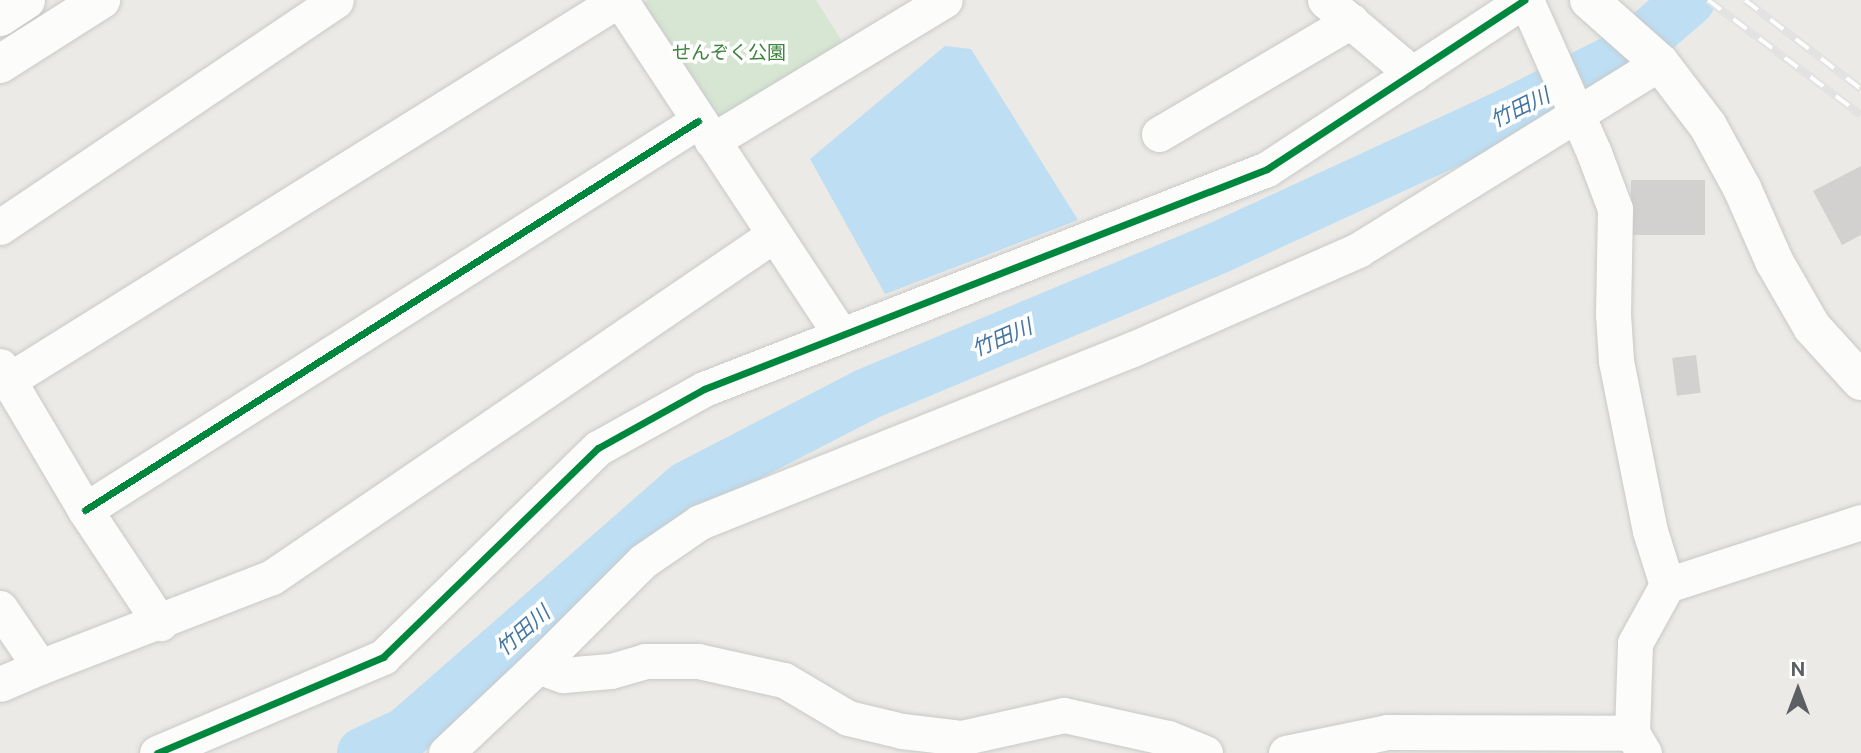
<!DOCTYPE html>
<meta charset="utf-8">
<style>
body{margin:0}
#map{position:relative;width:1861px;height:753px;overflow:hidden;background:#eceae6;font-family:"Public Sans","Noto Sans JP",sans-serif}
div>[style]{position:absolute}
.green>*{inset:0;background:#d6e6d3}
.water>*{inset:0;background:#bddef3}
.river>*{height:52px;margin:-26px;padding:0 26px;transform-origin:26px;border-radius:26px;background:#bddef3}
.building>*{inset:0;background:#d3d1cf;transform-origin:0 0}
.roads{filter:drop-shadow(0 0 2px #c8c9c8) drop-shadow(0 0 2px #c8c9c8)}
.street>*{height:35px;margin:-17.5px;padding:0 17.5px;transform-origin:17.5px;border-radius:17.5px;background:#fcfcfb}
.secondary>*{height:38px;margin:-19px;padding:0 19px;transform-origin:19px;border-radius:19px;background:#fcfcfb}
.rail>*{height:8px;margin-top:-4px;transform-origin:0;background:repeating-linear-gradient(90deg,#fff 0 16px,#e2e2e2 0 32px);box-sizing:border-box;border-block:2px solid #e2e2e2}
.cycleway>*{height:7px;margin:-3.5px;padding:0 3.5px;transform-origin:3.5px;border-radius:3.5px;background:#00873e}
span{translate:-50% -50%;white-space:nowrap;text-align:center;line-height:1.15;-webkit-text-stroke:7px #fff;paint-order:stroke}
.park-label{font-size:19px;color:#3c833c}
.water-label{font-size:21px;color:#4475a2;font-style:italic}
.north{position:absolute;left:1763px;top:655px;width:70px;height:70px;-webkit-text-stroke:5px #fff;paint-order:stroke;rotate:0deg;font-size:19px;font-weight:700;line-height:28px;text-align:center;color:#5c6064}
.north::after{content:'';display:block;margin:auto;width:24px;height:32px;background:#5c6064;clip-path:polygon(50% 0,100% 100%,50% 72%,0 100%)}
</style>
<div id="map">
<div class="green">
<div style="clip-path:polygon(648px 0,816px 0,842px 41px,713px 128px,636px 7px)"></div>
</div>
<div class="water">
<div style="clip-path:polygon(945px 46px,971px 49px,1078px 220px,885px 294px,810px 159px)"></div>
</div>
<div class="river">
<div style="left:363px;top:753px;width:47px;rotate:-24.9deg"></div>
<div style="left:406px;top:733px;width:373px;rotate:-41.2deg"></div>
<div style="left:687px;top:487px;width:203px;rotate:-27.3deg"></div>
<div style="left:867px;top:394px;width:382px;rotate:-22.6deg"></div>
<div style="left:1220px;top:247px;width:309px;rotate:-24.7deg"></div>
<div style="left:1501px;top:118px;width:138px;rotate:-26.8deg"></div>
<div style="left:1624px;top:56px;width:86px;rotate:-40.7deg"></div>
</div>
<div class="building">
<div style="clip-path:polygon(1861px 166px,1861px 235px,1842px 245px,1813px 191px)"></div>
<div style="left:1631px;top:180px;width:74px;height:55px"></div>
<div style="left:1696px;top:355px;width:38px;height:24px;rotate:83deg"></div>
</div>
<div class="roads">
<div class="street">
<div style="left:620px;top:0;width:400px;rotate:56.6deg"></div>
<div style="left:1325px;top:0;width:115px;rotate:40.1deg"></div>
<div style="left:1526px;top:0;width:167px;rotate:66deg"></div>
<div style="left:1594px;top:153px;width:60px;rotate:69.4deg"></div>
<div style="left:1615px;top:209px;width:105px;rotate:91.1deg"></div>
<div style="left:1613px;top:314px;width:47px;rotate:86.3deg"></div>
<div style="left:1616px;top:361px;width:173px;rotate:78.7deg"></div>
<div style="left:1650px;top:531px;width:57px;rotate:72.5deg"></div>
<div style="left:1159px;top:134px;width:223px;rotate:-30.5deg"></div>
<div style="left:712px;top:141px;width:272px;rotate:-31.2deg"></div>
<div style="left:0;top:227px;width:405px;rotate:-34deg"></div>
<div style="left:0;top:366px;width:167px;rotate:59.4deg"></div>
<div style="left:85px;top:510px;width:136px;rotate:56.4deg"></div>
<div style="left:9px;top:380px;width:718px;rotate:-31.96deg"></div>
<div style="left:85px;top:510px;width:726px;rotate:-32.4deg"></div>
<div style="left:0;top:608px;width:71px;rotate:55.9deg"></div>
<div style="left:40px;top:667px;width:43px;rotate:157deg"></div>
<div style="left:538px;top:666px;width:27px;rotate:20deg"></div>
<div style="left:563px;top:675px;width:48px;rotate:-4.8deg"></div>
<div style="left:611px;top:671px;width:35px;rotate:-16deg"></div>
<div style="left:645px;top:661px;width:53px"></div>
<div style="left:698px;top:661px;width:88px;rotate:12.5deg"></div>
<div style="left:784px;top:680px;width:74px;rotate:30.7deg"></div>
<div style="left:848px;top:718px;width:56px;rotate:13.5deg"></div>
<div style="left:902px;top:731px;width:59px;rotate:6.8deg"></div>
<div style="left:961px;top:738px;width:106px;rotate:-12.6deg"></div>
<div style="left:1064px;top:715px;width:107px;rotate:12.5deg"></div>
<div style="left:1168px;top:738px;width:40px;rotate:22deg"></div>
<div style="left:40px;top:667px;width:249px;rotate:-21.2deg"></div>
<div style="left:272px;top:577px;width:605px;rotate:-34.29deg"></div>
<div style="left:157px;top:753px;width:246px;rotate:-23deg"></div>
<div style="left:383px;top:657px;width:300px;rotate:-44.2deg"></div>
<div style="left:598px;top:448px;width:121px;rotate:-29.1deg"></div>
<div style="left:704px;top:389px;width:604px;rotate:-21.34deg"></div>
<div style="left:1267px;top:169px;width:308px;rotate:-33.3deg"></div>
<div style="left:446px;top:753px;width:127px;rotate:-43.4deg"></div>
<div style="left:538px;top:666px;width:148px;rotate:-45deg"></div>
<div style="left:643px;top:561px;width:69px;rotate:-34.4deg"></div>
<div style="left:700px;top:522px;width:466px;rotate:-21.8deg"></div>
<div style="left:1133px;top:349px;width:246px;rotate:-23.7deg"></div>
<div style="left:1358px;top:250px;width:355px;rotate:-31.8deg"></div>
<div style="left:1286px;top:753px;width:103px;rotate:-11.7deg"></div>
<div style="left:1387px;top:732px;width:245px;rotate:0.2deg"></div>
<div style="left:1644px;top:753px;width:23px;rotate:-121deg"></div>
<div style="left:1632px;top:733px;width:90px;rotate:-88.1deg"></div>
<div style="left:1635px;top:643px;width:66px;rotate:-61.1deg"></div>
<div style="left:1667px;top:585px;width:204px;rotate:-18deg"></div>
</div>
<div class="secondary">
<div style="left:1589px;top:0;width:95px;rotate:41.6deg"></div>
<div style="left:1660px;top:63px;width:79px;rotate:52.7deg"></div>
<div style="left:1708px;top:126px;width:71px;rotate:61.3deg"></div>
<div style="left:1742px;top:188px;width:80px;rotate:66.3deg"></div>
<div style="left:1774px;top:261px;width:76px;rotate:60.1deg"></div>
<div style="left:1812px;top:327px;width:73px;rotate:47.8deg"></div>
<div style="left:0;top:17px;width:31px;rotate:-33deg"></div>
<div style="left:0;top:64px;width:120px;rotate:-32.4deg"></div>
</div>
</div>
<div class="rail">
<div style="left:1708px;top:0;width:191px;rotate:36.9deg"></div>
<div style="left:1745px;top:0;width:146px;rotate:37.5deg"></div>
</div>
<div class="cycleway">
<div style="left:85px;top:510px;width:726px;rotate:-32.4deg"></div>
<div style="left:157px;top:753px;width:246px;rotate:-23deg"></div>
<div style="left:383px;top:657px;width:300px;rotate:-44.2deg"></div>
<div style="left:598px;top:448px;width:121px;rotate:-29.1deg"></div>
<div style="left:704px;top:389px;width:604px;rotate:-21.34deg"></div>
<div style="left:1267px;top:169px;width:308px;rotate:-33.3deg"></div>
</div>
<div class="park-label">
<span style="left:729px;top:53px">せんぞく公園</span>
</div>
<div class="water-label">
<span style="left:1520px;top:108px;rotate:-26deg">竹田川</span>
<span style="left:1002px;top:338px;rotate:-23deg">竹田川</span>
<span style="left:523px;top:631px;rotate:-41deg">竹田川</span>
</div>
<div class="north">N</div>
</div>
